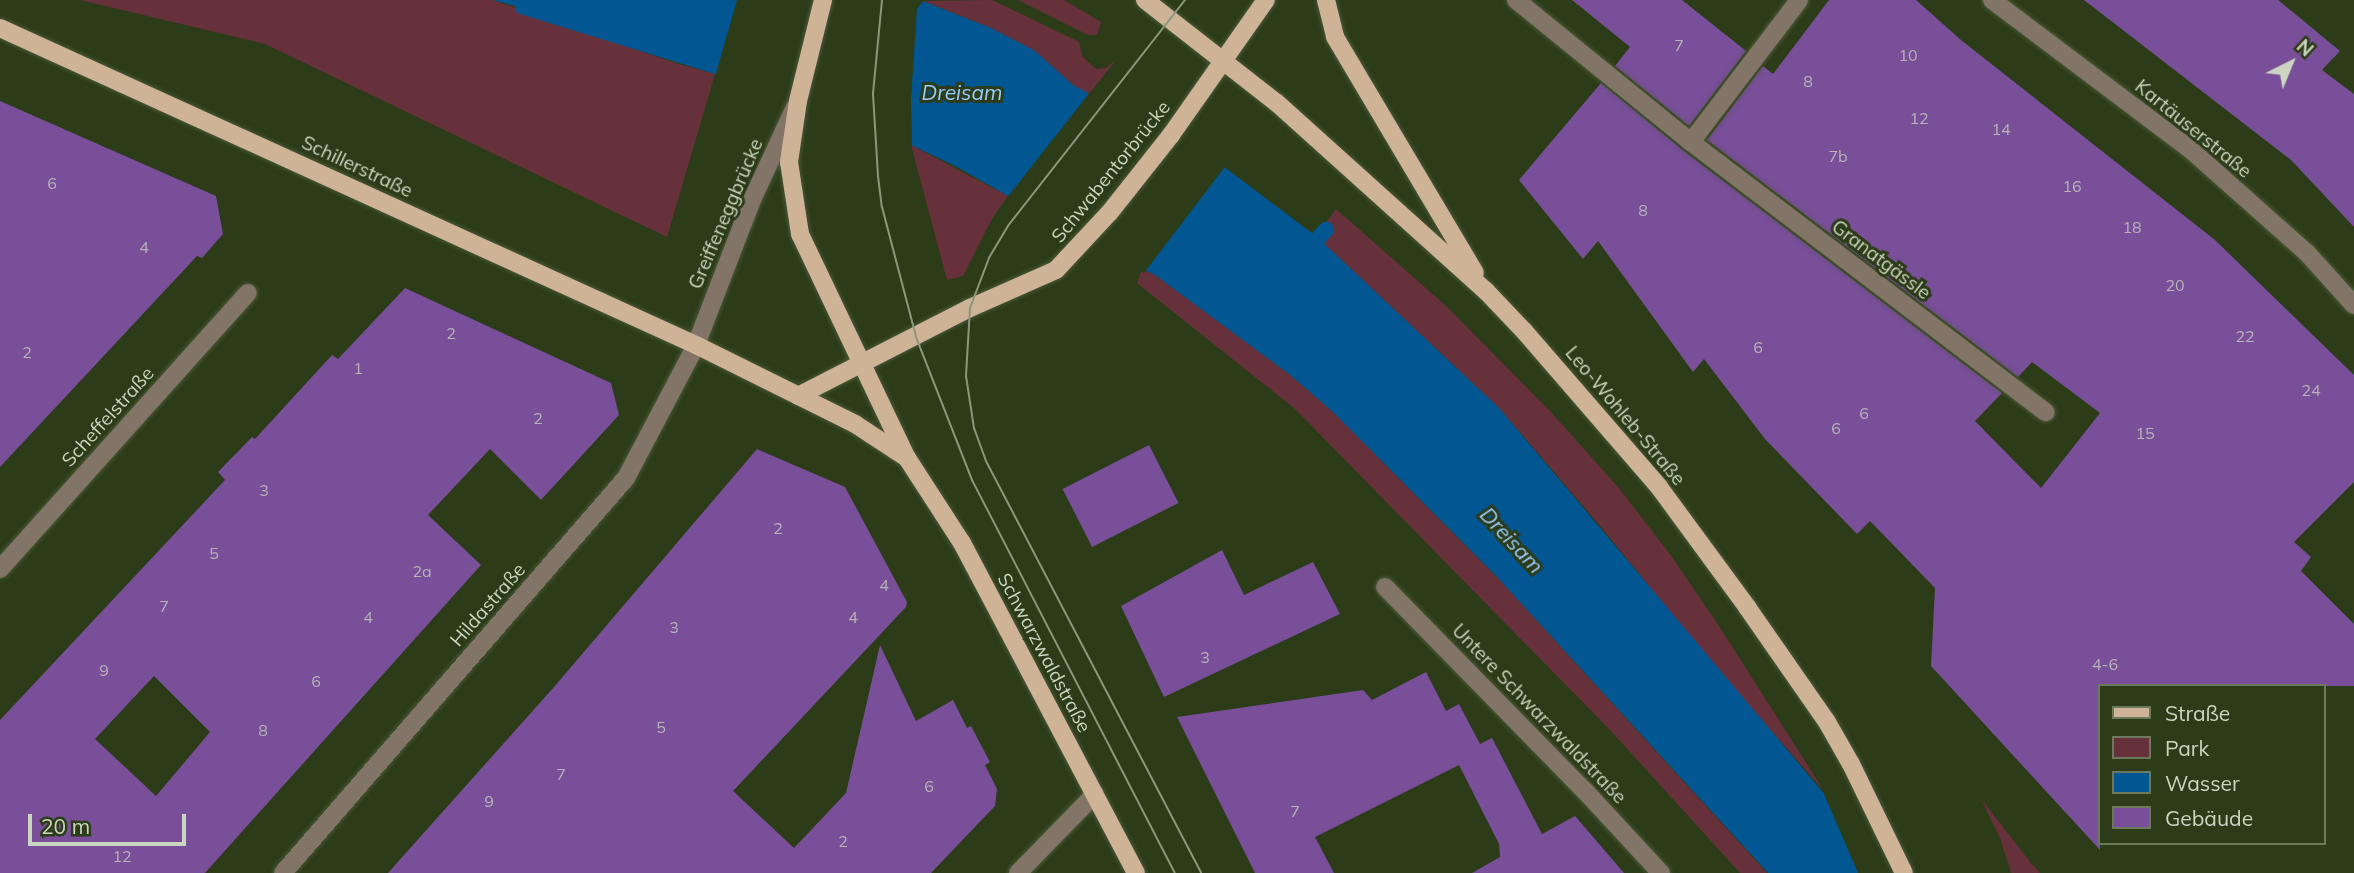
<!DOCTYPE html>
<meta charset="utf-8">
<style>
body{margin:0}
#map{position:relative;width:2354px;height:873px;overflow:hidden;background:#2c3b18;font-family:Mulish,sans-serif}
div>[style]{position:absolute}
.green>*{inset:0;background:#67313c}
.water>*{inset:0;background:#025692}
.pier>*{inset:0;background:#2c3b18}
.stream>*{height:16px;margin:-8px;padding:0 8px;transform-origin:8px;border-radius:8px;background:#025692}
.building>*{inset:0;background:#784f98;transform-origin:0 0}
.roads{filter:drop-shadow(0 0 2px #495736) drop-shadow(0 0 2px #495736)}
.minor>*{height:18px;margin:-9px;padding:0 9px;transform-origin:9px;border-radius:9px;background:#827567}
.major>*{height:18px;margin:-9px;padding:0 9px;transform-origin:9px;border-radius:9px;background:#ceb397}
.tram>*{height:2px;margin:-1px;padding:0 1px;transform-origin:1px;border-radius:1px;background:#8b977d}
span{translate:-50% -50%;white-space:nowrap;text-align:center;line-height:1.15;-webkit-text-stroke:6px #2c3b18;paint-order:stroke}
.number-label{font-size:16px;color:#b6b4b7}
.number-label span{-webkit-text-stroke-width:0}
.street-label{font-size:19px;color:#cbd5c1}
.water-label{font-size:21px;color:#97cafd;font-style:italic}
.legend{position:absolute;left:2098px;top:684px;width:228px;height:161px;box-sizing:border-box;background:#2c3b18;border:2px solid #6c795c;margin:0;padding:9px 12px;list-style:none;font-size:21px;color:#cbd5c1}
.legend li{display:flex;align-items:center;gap:14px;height:35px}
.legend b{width:35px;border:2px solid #6c795c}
.north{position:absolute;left:2256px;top:28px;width:70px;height:70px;-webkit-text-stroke:5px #2c3b18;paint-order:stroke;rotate:43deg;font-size:19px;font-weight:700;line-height:28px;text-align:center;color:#cbd5c1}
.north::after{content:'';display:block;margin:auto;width:24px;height:32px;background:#cbd5c1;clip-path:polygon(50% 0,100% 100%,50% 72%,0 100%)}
.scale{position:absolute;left:28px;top:814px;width:158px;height:32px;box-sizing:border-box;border:4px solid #cbd5c1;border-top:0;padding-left:9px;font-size:21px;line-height:24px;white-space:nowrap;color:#cbd5c1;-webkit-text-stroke:5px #2c3b18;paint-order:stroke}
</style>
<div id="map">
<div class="green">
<div style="clip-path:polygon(80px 0,493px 0,672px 62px,715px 74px,667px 237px,265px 44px)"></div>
<div style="clip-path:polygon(992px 0,1079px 42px,1082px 56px,1096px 69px,1106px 68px,1116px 60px,1089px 94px,1073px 85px,1035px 51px,991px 28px,923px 1px)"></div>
<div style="clip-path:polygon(1018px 0,1064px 0,1101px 22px,1097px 35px,1088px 35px)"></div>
<div style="clip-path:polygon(911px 145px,1008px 196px,993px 217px,963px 276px,947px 280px)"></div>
<div style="clip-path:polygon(1336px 209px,1445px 305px,1550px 411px,1618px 487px,1672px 557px,1719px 626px,1824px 791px,1716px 668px,1596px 521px,1499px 408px,1316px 236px)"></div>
<div style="clip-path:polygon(1142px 269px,1155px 275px,1289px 374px,1333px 412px,1497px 577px,1767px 873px,1740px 873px,1611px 731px,1294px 408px,1137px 283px)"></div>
<div style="clip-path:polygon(1981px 799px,2031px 863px,2040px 873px,2011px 873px,2000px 838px)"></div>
</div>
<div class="water">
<div style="clip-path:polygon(493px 0,920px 0,991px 28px,1035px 51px,1073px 85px,1223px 166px,1316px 236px,1499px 408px,1891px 873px,1768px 873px,1497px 577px,1333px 412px,1289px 374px,1155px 275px,1083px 239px,957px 167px,911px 145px,715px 74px,517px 13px,515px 6px)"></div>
</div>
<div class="pier">
<div style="clip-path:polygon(737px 0,924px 0,917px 9px,911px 99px,912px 149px,715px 77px)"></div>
<div style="clip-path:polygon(1091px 91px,1227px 164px,1144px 273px,1006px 199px)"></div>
<div style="clip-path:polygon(1818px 780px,1894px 871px,1894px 873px,1858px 873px)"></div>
</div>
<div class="stream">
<div style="left:1306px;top:252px;width:30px;rotate:-48deg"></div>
</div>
<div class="building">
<div style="clip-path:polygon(1572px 0,1682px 0,1746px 51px,1689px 126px,1615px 66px,1630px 47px)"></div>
<div style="clip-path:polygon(1829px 0,1916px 0,1961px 40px,2215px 240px,2354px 375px,2354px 482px,2294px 542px,2311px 557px,2301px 571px,2354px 624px,2354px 686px,2100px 686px,2100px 850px,1931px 666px,1935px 588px,1870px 521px,1857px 534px,1765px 439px,1704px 359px,1693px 372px,1598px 241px,1583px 259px,1519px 180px,1601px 83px,1684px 151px,2002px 393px,1975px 421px,2041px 488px,2100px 413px,2032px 362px,2018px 377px,1707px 140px,1763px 66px,1773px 74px)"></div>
<div style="clip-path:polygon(2084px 0,2278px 0,2340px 51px,2322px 70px,2354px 94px,2354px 227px,2291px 160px)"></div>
<div style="clip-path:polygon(0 101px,216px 196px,223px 234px,202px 258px,197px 256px,0 467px)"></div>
<div style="clip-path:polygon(evenodd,405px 288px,611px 383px,619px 415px,541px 500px,490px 449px,428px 515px,481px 565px,205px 873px,0 873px,0 720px,225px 480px,218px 472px,252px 437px,255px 439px,332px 355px,338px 359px,405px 288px,154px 676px,210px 732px,156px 796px,95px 739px,154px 676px)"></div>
<div style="left:1149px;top:445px;width:65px;height:97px;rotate:63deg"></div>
<div style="clip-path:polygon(757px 449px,845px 487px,907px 602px,906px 607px,733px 791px,794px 848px,846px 793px,880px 645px,916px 721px,953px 700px,967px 728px,971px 726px,990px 762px,985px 765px,997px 789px,995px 806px,931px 873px,388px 873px,554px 687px)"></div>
<div style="clip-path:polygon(1222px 550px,1244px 595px,1313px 562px,1340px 614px,1164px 697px,1121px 606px)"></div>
<div style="clip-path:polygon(1426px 672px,1446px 711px,1459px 704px,1480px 744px,1492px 738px,1542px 834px,1575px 816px,1624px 873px,1472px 873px,1500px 857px,1499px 844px,1459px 765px,1315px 837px,1334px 873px,1255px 873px,1177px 717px,1363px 690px,1372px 700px)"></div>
</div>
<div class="roads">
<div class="minor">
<div style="left:1516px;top:0;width:225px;rotate:39.1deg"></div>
<div style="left:1691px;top:142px;width:446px;rotate:37.3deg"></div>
<div style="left:1992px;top:0;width:249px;rotate:37deg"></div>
<div style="left:2191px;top:150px;width:155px;rotate:41.6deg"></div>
<div style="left:2307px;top:253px;width:70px;rotate:47.9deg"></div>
<div style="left:1691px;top:142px;width:178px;rotate:-52.7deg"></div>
<div style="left:0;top:569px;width:371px;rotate:-48.1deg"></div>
<div style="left:1385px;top:587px;width:286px;rotate:45.6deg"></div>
<div style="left:1585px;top:791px;width:112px;rotate:47.2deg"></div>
<div style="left:283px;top:873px;width:523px;rotate:-49.03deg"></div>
<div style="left:626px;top:478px;width:150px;rotate:-62.2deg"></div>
<div style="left:696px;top:345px;width:155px;rotate:-68.9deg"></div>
<div style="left:752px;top:200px;width:102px;rotate:-65.2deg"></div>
<div style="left:1018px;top:873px;width:110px;rotate:-45.7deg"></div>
</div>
<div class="major">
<div style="left:823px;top:0;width:104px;rotate:103.9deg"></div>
<div style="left:798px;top:101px;width:62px;rotate:98.4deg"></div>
<div style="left:789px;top:162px;width:73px;rotate:81.3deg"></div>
<div style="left:800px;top:234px;width:248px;rotate:64.5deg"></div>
<div style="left:907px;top:458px;width:101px;rotate:57.1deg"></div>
<div style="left:962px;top:543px;width:373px;rotate:62.2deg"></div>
<div style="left:1145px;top:0;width:167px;rotate:38deg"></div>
<div style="left:1277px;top:103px;width:281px;rotate:42deg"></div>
<div style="left:1486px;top:291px;width:55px;rotate:46.5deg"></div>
<div style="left:1524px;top:331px;width:206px;rotate:49.1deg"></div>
<div style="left:1659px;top:487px;width:149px;rotate:53.7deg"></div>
<div style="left:1747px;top:607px;width:140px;rotate:55.2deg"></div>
<div style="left:1827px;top:722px;width:48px;rotate:60.3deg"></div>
<div style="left:1851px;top:764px;width:121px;rotate:64.1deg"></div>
<div style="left:1326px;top:0;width:38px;rotate:76deg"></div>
<div style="left:1335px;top:37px;width:274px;rotate:59.3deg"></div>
<div style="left:0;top:28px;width:765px;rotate:24.49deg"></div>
<div style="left:696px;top:345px;width:178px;rotate:26.4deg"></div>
<div style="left:855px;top:424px;width:62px;rotate:33.2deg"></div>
<div style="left:798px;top:396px;width:193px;rotate:-27.1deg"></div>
<div style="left:970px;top:308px;width:94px;rotate:-23.8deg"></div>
<div style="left:1056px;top:270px;width:79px;rotate:-47deg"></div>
<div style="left:1110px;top:212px;width:98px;rotate:-51.6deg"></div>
<div style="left:1171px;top:135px;width:165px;rotate:-54.9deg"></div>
</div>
</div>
<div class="tram">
<div style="left:882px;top:0;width:94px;rotate:95.5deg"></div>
<div style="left:873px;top:94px;width:82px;rotate:86.5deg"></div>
<div style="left:878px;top:176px;width:31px;rotate:83deg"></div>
<div style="left:882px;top:207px;width:134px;rotate:75.3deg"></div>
<div style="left:916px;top:337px;width:154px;rotate:68.6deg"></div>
<div style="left:972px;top:480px;width:442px;rotate:62.7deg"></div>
<div style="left:1185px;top:0;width:287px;rotate:128.1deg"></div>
<div style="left:1008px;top:226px;width:37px;rotate:121deg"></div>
<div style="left:989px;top:258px;width:53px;rotate:110.8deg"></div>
<div style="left:970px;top:308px;width:68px;rotate:93.4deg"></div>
<div style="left:966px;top:376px;width:53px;rotate:81.3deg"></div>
<div style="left:974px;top:428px;width:37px;rotate:70deg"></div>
<div style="left:987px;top:463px;width:462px;rotate:62.4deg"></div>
</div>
<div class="number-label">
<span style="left:1679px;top:45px">7</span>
<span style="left:1908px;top:55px">10</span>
<span style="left:1808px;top:81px">8</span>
<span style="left:1919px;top:118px">12</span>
<span style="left:2001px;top:129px">14</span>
<span style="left:1838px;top:156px">7b</span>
<span style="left:52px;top:183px">6</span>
<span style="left:2072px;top:186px">16</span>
<span style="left:1643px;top:210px">8</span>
<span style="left:2132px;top:227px">18</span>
<span style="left:144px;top:247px">4</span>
<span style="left:2175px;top:285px">20</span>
<span style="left:451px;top:333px">2</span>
<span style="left:2245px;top:336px">22</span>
<span style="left:1758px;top:347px">6</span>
<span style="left:27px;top:352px">2</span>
<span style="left:358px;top:368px">1</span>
<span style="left:2311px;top:390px">24</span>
<span style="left:1864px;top:413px">6</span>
<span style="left:538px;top:418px">2</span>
<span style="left:1836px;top:428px">6</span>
<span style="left:2145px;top:433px">15</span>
<span style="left:264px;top:490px">3</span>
<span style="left:778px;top:528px">2</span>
<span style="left:214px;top:553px">5</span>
<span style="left:422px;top:571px">2a</span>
<span style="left:884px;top:585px">4</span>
<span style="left:164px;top:606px">7</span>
<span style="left:368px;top:617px">4</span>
<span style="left:853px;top:617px">4</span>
<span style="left:674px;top:627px">3</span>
<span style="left:1205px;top:657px">3</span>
<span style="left:2105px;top:664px">4-6</span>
<span style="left:104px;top:670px">9</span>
<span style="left:316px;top:681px">6</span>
<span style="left:661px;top:727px">5</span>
<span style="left:263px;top:730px">8</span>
<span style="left:561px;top:774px">7</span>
<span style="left:929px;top:786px">6</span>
<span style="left:489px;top:801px">9</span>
<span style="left:1295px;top:811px">7</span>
<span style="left:843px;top:841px">2</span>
<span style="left:122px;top:856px">12</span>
</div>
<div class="street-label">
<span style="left:2193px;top:129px;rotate:39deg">Kartäuserstraße</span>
<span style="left:357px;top:167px;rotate:25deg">Schillerstraße</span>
<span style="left:1111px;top:172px;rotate:-51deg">Schwabentorbrücke</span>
<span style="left:726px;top:214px;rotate:-67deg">Greiffeneggbrücke</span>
<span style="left:1881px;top:260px;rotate:37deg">Granatgässle</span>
<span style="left:1625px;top:416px;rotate:50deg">Leo-Wohleb-Straße</span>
<span style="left:108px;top:417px;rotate:-48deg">Scheffelstraße</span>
<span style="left:488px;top:605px;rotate:-49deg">Hildastraße</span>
<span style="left:1044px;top:653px;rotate:62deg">Schwarzwaldstraße</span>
<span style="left:1539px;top:714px;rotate:46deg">Untere Schwarzwaldstraße</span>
</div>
<div class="water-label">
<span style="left:962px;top:92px">Dreisam</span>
<span style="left:1512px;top:540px;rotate:47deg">Dreisam</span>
</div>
<ul class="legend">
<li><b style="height:9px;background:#ceb397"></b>Straße</li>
<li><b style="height:19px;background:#67313c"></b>Park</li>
<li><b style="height:19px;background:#025692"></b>Wasser</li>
<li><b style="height:19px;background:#784f98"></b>Gebäude</li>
</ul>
<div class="north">N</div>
<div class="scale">20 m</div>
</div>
